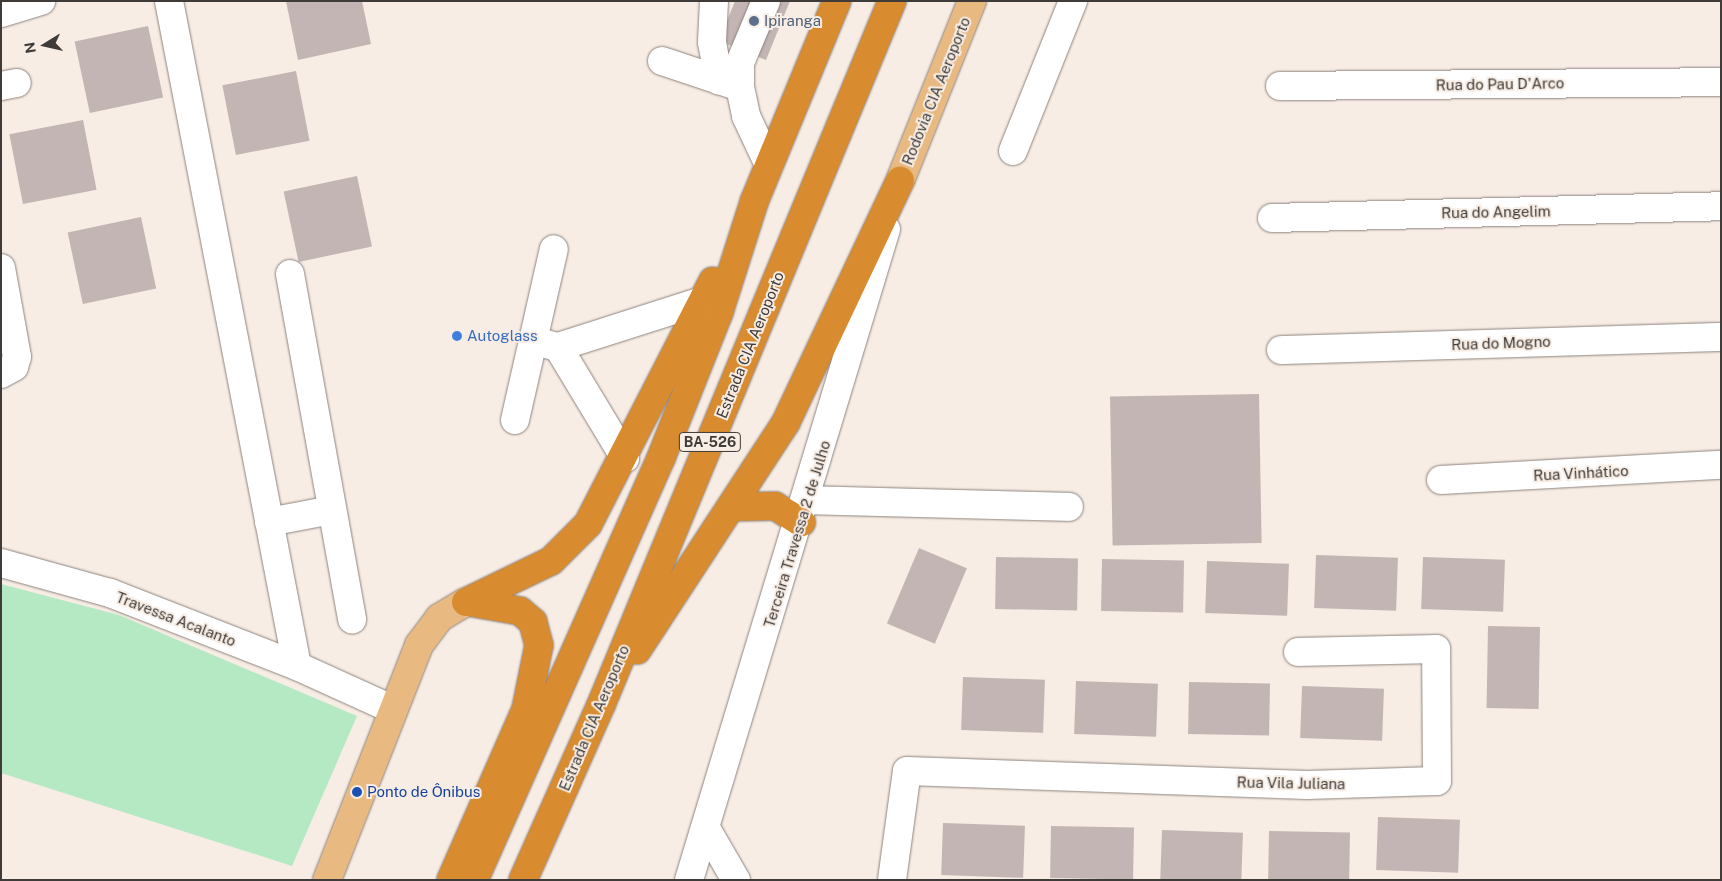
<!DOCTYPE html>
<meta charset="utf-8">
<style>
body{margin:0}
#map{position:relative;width:1722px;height:881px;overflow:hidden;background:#f7ede5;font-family:"Public Sans",sans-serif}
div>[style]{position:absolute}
.green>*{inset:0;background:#b5e9c4}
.building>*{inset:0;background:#c2b5b4;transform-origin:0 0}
.roads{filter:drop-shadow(0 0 1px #8d837d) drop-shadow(0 0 1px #8d837d)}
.minor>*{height:28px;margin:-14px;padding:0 14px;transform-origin:14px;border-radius:14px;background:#fff}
.major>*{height:28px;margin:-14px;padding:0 14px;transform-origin:14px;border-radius:14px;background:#e8ba82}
.highway>*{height:28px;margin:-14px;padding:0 14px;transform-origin:14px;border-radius:14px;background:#d88c2f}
.dots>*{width:14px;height:14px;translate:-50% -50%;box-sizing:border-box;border:2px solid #f7ede5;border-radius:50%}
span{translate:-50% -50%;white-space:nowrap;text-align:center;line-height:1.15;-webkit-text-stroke:4px #f7ede5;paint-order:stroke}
.shield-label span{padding:1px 4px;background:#f7ede5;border:1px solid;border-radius:4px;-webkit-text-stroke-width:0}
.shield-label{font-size:14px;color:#3f3b38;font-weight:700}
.service-label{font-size:15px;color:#4e5e75}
.left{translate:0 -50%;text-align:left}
.street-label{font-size:15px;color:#3f3b38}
.shop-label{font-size:15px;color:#366cbe}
.transit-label{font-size:15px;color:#164399}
.frame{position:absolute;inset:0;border:2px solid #3f3b38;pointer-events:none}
.north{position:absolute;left:20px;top:20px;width:50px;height:50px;-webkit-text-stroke:4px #f7ede5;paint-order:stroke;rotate:260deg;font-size:14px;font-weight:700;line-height:20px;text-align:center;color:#3f3b38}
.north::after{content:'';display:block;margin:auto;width:18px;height:22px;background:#3f3b38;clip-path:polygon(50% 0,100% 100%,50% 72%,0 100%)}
</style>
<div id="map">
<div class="green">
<div style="clip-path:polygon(1px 584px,119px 615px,357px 716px,292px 866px,1px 773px)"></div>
</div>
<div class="building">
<div style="clip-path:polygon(286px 1px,362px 1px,371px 44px,298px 60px)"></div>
<div style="clip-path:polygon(735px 1px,790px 1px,766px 60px,719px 41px)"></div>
<div style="left:148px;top:26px;width:73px;height:75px;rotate:78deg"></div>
<div style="left:296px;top:71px;width:71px;height:75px;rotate:79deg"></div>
<div style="left:83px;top:120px;width:71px;height:75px;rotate:79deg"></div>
<div style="left:357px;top:176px;width:72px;height:75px;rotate:78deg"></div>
<div style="left:141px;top:217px;width:73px;height:75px;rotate:78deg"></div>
<div style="left:1259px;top:394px;width:149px;height:149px;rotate:89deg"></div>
<div style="left:919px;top:548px;width:52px;height:82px;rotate:23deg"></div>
<div style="left:1316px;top:555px;width:82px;height:53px;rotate:2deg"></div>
<div style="left:996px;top:557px;width:82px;height:52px;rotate:1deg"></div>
<div style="left:1423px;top:557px;width:82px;height:52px;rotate:2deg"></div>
<div style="left:1102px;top:559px;width:82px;height:52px;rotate:1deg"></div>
<div style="left:1207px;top:561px;width:82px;height:52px;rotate:2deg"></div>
<div style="left:1488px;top:626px;width:52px;height:82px;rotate:1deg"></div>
<div style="left:963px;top:677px;width:82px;height:53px;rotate:2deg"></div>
<div style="left:1076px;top:681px;width:82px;height:53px;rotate:2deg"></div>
<div style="left:1189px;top:682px;width:81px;height:52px;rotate:1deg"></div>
<div style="left:1302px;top:686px;width:82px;height:52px;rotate:2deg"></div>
<div style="left:1378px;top:817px;width:82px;height:53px;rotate:2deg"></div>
<div style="left:943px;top:823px;width:82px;height:52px;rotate:2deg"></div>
<div style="left:1051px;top:826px;width:83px;height:52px;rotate:1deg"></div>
<div style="left:1162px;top:830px;width:81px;height:50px;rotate:2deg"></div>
<div style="left:1269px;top:831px;width:81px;height:49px;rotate:1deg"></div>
</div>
<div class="roads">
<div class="minor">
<div style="left:169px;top:1px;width:677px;rotate:79.1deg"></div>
<div style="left:714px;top:1px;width:41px;rotate:92.8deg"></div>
<div style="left:712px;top:42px;width:39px;rotate:80deg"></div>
<div style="left:766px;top:1px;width:67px;rotate:112.8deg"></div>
<div style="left:740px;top:63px;width:24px;rotate:90deg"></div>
<div style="left:740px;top:87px;width:30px;rotate:78deg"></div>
<div style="left:746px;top:116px;width:54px;rotate:64.9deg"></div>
<div style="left:1px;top:13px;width:42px;rotate:-16.7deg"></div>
<div style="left:662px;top:61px;width:82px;rotate:18.4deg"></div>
<div style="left:1px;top:86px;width:16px;rotate:-11deg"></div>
<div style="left:1280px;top:86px;width:441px;rotate:-0.5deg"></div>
<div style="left:1013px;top:151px;width:162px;rotate:-68.2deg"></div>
<div style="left:1272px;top:218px;width:449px;rotate:-1.5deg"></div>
<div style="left:1px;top:268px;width:90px;rotate:79.8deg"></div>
<div style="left:17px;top:357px;width:10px;rotate:107deg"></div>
<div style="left:14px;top:367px;width:15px;rotate:152deg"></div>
<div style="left:290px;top:274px;width:351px;rotate:79.8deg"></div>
<div style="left:535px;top:341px;width:24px;rotate:15deg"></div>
<div style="left:558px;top:347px;width:154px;rotate:-17.7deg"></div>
<div style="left:558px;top:347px;width:130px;rotate:58.9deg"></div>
<div style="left:1281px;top:350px;width:440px;rotate:-1.7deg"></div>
<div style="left:515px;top:420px;width:175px;rotate:-77.2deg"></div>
<div style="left:1441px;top:480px;width:280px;rotate:-3.1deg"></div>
<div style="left:807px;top:500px;width:262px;rotate:1.5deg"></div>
<div style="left:269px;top:522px;width:64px;rotate:-10.8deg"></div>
<div style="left:1px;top:563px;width:113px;rotate:15.4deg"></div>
<div style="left:110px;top:593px;width:201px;rotate:21.3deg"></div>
<div style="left:297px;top:666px;width:104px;rotate:24.4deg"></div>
<div style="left:707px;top:830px;width:58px;rotate:59.9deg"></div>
<div style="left:689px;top:880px;width:680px;rotate:-73.16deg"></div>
<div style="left:892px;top:880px;width:110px;rotate:-82.2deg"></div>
<div style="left:907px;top:771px;width:400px;rotate:2deg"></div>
<div style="left:1307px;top:785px;width:130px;rotate:-1.8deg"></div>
<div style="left:1437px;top:781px;width:132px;rotate:-90.4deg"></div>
<div style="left:1436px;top:649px;width:138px;rotate:178.8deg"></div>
</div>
<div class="major">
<div style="left:900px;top:181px;width:194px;rotate:-68.2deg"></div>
<div style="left:327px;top:880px;width:252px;rotate:-68.6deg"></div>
<div style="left:419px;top:645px;width:34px;rotate:-53deg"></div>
<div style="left:439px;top:618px;width:31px;rotate:-31deg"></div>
</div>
<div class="highway">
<div style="left:732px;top:507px;width:43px;rotate:-1.3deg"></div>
<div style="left:775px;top:506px;width:31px;rotate:32deg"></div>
<div style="left:466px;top:602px;width:94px;rotate:-25.8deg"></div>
<div style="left:551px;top:561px;width:52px;rotate:-45deg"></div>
<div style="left:588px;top:524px;width:273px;rotate:-62.8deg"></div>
<div style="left:637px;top:650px;width:272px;rotate:-56.8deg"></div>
<div style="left:786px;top:422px;width:267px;rotate:-64.7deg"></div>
<div style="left:451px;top:880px;width:187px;rotate:-66.3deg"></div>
<div style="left:526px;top:709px;width:65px;rotate:-78.5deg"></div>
<div style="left:539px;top:645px;width:24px;rotate:-105deg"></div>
<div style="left:533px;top:622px;width:17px;rotate:-140deg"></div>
<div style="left:520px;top:611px;width:52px;rotate:-170deg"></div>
<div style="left:474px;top:880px;width:462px;rotate:-66.1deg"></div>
<div style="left:661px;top:458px;width:157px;rotate:-68.3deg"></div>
<div style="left:719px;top:312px;width:115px;rotate:-72.3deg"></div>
<div style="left:754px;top:202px;width:217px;rotate:-67.6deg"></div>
<div style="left:523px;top:880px;width:192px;rotate:-66deg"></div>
<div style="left:601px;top:705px;width:762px;rotate:-67.54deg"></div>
</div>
</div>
<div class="dots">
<div style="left:754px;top:21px;background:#5c6f8a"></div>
<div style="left:457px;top:336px;background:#3f7fe0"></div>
<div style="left:357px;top:792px;background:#1a4fb4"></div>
</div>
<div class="shield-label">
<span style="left:710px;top:442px">BA-526</span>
</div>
<div class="service-label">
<span class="left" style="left:764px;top:21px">Ipiranga</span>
</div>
<div class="street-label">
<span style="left:1500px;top:84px;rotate:-1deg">Rua do Pau D'Arco</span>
<span style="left:936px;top:91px;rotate:-68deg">Rodovia CIA Aeroporto</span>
<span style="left:1496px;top:212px;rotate:-1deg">Rua do Angelim</span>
<span style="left:1501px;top:343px;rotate:-2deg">Rua do Mogno</span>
<span style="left:750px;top:345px;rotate:-68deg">Estrada CIA Aeroporto</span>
<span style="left:1581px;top:473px;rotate:-3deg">Rua Vinhático</span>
<span style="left:797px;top:534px;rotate:-73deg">Terceira Travessa 2 de Julho</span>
<span style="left:176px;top:619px;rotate:21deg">Travessa Acalanto</span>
<span style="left:594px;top:718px;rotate:-67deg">Estrada CIA Aeroporto</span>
<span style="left:1291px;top:783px;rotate:1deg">Rua Vila Juliana</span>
</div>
<div class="shop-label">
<span class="left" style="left:467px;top:336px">Autoglass</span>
</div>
<div class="transit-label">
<span class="left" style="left:367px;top:792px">Ponto de Ônibus</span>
</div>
<div class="frame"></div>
<div class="north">N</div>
</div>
